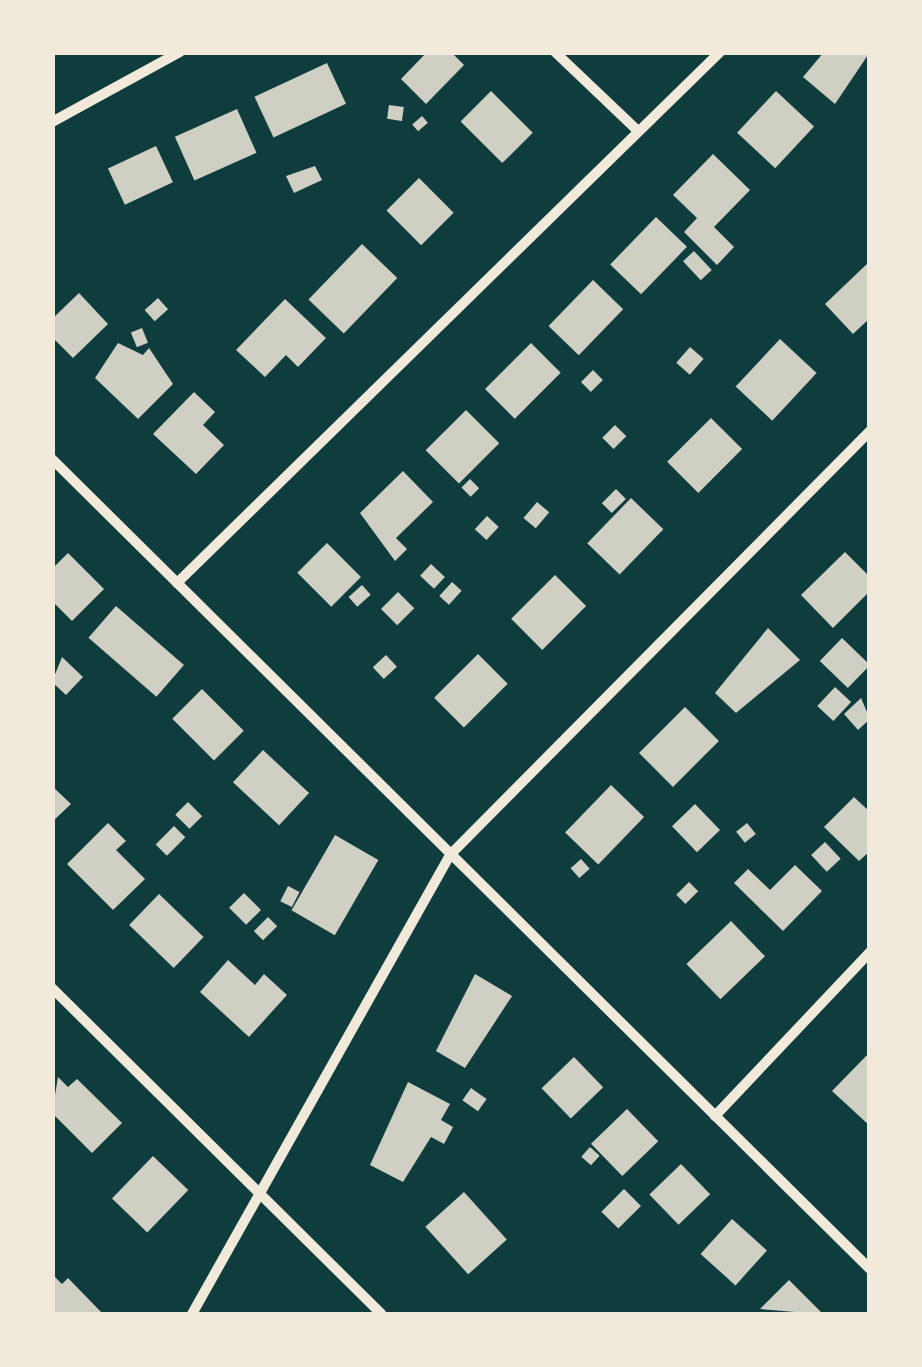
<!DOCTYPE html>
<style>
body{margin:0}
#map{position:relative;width:922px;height:1367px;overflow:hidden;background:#0f3d3e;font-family:Barlow,sans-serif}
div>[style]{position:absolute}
.building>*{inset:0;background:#cfcfc3;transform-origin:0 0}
.minor>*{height:10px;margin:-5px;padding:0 5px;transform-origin:5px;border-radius:5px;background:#f1e9da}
span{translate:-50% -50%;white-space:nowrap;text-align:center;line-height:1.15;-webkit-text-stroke:8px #f1e9da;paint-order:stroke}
.frame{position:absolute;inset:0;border:55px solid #f1e9da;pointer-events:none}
</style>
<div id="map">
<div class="building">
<div style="clip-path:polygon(427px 52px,451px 52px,464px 65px,426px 104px,401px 79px)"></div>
<div style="clip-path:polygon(824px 52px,870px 52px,835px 104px,803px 77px)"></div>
<div style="left:327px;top:63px;width:45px;height:80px;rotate:65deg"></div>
<div style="left:491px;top:91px;width:59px;height:43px;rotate:45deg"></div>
<div style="left:776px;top:91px;width:52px;height:57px;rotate:43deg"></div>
<div style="left:389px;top:105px;width:15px;height:14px;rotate:8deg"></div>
<div style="left:237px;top:109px;width:48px;height:68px;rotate:66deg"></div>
<div style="left:422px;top:116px;width:9px;height:13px;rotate:49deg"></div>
<div style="left:156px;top:146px;width:40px;height:53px;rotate:65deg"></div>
<div style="clip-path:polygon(713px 154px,750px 190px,714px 227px,734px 247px,717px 265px,684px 232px,697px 218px,673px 195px)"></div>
<div style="clip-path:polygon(315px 166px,322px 180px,294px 193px,286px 176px)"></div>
<div style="left:419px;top:178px;width:49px;height:46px;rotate:45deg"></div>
<div style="left:656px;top:217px;width:43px;height:66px;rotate:44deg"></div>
<div style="left:362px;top:244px;width:49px;height:77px;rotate:44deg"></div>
<div style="left:694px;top:251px;width:26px;height:15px;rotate:47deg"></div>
<div style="clip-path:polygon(870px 261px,870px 318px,853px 334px,825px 304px)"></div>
<div style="left:593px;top:280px;width:42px;height:64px;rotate:44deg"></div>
<div style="clip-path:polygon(79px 293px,108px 324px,73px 358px,52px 337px,52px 319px)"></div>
<div style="left:158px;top:298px;width:15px;height:18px;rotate:48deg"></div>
<div style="clip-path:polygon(285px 299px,326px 338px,298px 367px,286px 355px,265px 377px,236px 350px)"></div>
<div style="left:142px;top:328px;width:16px;height:12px;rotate:68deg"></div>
<div style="left:780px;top:339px;width:50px;height:65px;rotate:43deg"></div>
<div style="clip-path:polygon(118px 343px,143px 355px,149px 348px,173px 384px,138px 419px,95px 378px)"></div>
<div style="left:531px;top:343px;width:42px;height:65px;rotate:45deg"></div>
<div style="left:690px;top:347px;width:18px;height:21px;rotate:41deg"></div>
<div style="left:593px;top:370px;width:14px;height:17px;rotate:45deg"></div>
<div style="clip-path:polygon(194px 392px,215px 412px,203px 425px,224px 445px,196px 474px,153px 434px)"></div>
<div style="left:466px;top:410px;width:47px;height:57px;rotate:45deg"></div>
<div style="left:711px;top:418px;width:44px;height:62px;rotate:45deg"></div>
<div style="left:615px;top:425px;width:16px;height:18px;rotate:45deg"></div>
<div style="clip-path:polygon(403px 471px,433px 502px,396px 538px,407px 549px,395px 561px,360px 513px)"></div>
<div style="left:470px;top:479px;width:13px;height:12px;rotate:45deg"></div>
<div style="left:616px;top:489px;width:14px;height:20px;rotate:45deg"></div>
<div style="left:631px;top:498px;width:45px;height:63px;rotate:44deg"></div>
<div style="left:537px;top:502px;width:16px;height:21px;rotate:40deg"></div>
<div style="left:487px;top:516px;width:16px;height:18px;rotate:43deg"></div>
<div style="left:327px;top:543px;width:48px;height:42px;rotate:45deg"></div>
<div style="clip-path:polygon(845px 552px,870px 577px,870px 591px,833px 628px,801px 595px)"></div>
<div style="clip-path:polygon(68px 553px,104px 589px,72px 621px,52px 601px,52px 569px)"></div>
<div style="left:431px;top:564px;width:19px;height:16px;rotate:43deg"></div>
<div style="left:555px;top:575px;width:44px;height:62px;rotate:45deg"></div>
<div style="left:452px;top:582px;width:13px;height:19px;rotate:42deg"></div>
<div style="left:362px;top:585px;width:13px;height:18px;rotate:48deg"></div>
<div style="left:398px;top:592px;width:23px;height:24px;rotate:45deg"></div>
<div style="left:116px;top:606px;width:90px;height:42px;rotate:41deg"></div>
<div style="clip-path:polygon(768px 628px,800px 660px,736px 713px,715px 693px)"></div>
<div style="left:842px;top:638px;width:39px;height:32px;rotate:44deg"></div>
<div style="left:478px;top:654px;width:42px;height:62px;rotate:45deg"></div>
<div style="left:386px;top:655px;width:16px;height:18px;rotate:47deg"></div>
<div style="clip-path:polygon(62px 657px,83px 677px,66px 695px,52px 682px)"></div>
<div style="left:835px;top:687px;width:22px;height:26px;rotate:43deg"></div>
<div style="left:202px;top:689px;width:59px;height:42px;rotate:45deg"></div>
<div style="clip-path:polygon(861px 698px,870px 719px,858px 730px,844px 714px)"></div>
<div style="left:685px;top:707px;width:48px;height:65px;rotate:45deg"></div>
<div style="left:263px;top:750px;width:63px;height:44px;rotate:43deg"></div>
<div style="left:611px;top:785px;width:46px;height:66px;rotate:44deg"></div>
<div style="clip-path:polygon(52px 786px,71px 804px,52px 822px)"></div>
<div style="clip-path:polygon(854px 797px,870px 812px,870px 851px,859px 861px,824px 827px)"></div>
<div style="left:188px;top:802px;width:20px;height:18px;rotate:45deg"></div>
<div style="left:695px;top:804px;width:36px;height:32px;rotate:46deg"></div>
<div style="clip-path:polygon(108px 823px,126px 841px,116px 850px,145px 879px,113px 910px,67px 864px)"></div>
<div style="left:747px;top:823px;width:14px;height:14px;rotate:51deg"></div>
<div style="left:174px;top:826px;width:16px;height:26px;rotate:45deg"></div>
<div style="left:335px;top:835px;width:50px;height:87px;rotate:30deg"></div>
<div style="left:825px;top:842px;width:23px;height:19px;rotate:47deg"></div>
<div style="left:581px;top:859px;width:13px;height:14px;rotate:48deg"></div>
<div style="clip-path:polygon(795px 865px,822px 891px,783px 931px,734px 883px,748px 869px,770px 890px)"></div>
<div style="left:689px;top:882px;width:13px;height:18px;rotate:45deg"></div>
<div style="left:288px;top:886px;width:13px;height:17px;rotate:27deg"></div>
<div style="left:244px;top:893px;width:24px;height:21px;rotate:45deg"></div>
<div style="left:159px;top:894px;width:62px;height:43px;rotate:44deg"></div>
<div style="left:268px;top:917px;width:13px;height:20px;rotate:45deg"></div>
<div style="left:731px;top:921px;width:49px;height:62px;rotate:46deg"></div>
<div style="clip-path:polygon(228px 960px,255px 985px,264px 974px,287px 995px,249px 1037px,200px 992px)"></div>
<div style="clip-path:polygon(475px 974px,512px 996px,465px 1068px,436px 1051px)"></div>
<div style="clip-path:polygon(870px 1052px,870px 1126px,832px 1091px)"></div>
<div style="left:574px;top:1057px;width:42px;height:45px;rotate:46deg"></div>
<div style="clip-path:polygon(58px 1077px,68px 1087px,77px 1079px,122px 1123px,92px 1153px,52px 1113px)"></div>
<div style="clip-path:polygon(408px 1082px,450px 1104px,441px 1120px,453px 1127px,444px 1144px,431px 1137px,403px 1182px,370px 1165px)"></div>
<div style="left:471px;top:1088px;width:19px;height:15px;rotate:35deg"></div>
<div style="left:627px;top:1109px;width:45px;height:50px;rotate:46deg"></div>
<div style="left:590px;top:1147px;width:13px;height:13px;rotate:42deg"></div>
<div style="left:153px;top:1156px;width:49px;height:59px;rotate:44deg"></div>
<div style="left:681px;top:1164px;width:42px;height:44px;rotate:46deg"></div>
<div style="left:624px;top:1189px;width:24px;height:32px;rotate:45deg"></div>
<div style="left:464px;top:1192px;width:64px;height:52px;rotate:48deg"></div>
<div style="left:732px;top:1219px;width:47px;height:47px;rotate:42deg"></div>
<div style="clip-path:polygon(52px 1274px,62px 1284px,68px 1278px,103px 1314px,52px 1314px)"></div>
<div style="clip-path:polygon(789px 1280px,821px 1312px,819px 1314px,760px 1309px)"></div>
</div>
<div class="minor">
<div style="left:555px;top:52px;width:113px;rotate:43.6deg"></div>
<div style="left:52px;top:122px;width:146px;rotate:-28.7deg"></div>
<div style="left:52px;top:459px;width:1151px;rotate:44.72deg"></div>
<div style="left:177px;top:583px;width:759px;rotate:-44.36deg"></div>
<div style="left:52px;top:988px;width:463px;rotate:44.7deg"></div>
<div style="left:715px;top:1116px;width:226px;rotate:-46.6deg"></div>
<div style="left:192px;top:1314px;width:527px;rotate:-60.66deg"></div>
<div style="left:450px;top:855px;width:597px;rotate:-45.27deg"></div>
</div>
<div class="frame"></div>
</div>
